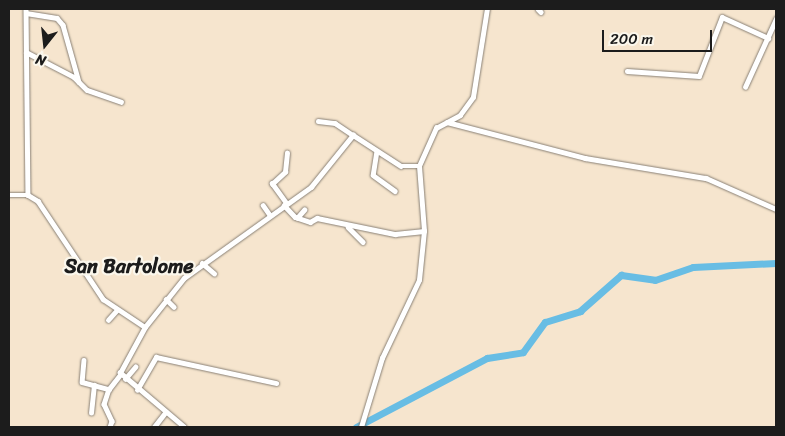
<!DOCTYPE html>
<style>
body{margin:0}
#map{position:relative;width:785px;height:436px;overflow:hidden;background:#f6e5ce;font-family:Sriracha,sans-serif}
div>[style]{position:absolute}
.river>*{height:7px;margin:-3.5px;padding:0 3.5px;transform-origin:3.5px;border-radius:3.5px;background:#68bde4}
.roads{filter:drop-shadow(0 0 1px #898075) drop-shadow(0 0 1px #898075)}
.minor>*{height:4.5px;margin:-2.25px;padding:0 2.25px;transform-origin:2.25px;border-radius:2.25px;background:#fff}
span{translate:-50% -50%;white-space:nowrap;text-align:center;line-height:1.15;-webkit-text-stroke:4.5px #fbf7ec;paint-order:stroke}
.quarter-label{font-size:20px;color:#1c1c1c;font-weight:700}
.frame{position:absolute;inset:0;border:10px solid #1c1c1c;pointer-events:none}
.north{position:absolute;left:20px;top:20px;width:50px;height:50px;-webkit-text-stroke:4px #fbf7ec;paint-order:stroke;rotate:196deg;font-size:14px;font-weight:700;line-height:20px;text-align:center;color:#1c1c1c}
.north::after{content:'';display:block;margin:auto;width:18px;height:22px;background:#1c1c1c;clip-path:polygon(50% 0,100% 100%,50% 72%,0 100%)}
.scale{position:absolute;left:602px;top:30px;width:110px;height:22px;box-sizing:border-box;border:2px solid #1c1c1c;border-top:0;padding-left:6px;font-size:15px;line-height:18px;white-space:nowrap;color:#1c1c1c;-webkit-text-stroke:4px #fbf7ec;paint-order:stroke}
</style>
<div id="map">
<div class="river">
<div style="left:356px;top:427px;width:148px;rotate:-27.8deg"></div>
<div style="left:487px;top:358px;width:36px;rotate:-9deg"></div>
<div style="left:523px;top:352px;width:37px;rotate:-54deg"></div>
<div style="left:545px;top:322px;width:37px;rotate:-17deg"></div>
<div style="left:580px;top:311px;width:55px;rotate:-41.3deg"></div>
<div style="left:621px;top:275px;width:34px;rotate:8deg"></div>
<div style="left:655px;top:280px;width:40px;rotate:-18.9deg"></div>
<div style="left:693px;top:267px;width:83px;rotate:-2.8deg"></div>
</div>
<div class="roads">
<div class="minor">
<div style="left:26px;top:9px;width:186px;rotate:89.4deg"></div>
<div style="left:538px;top:9px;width:4px;rotate:45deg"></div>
<div style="left:26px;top:13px;width:31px;rotate:9deg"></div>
<div style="left:57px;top:18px;width:9px;rotate:49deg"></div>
<div style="left:63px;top:25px;width:59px;rotate:74.3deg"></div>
<div style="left:26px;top:52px;width:54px;rotate:27.5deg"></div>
<div style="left:74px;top:77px;width:18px;rotate:45deg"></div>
<div style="left:87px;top:90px;width:36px;rotate:19deg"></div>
<div style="left:627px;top:71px;width:72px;rotate:4deg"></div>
<div style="left:699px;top:76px;width:63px;rotate:-68.7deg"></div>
<div style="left:722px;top:17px;width:51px;rotate:24.5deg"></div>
<div style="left:745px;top:87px;width:75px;rotate:-65.5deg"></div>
<div style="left:318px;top:121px;width:17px;rotate:7deg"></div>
<div style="left:335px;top:123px;width:22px;rotate:34deg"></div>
<div style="left:447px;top:122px;width:143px;rotate:14.6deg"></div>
<div style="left:585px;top:158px;width:123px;rotate:9.4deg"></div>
<div style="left:706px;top:178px;width:77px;rotate:23.9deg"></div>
<div style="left:377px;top:151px;width:24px;rotate:99deg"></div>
<div style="left:373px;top:175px;width:27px;rotate:36deg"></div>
<div style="left:9px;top:195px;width:19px"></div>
<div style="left:28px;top:195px;width:12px;rotate:31deg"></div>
<div style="left:38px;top:201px;width:118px;rotate:56.4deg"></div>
<div style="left:103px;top:299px;width:50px;rotate:33.7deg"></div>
<div style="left:286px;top:203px;width:24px;rotate:-126deg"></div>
<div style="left:272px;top:184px;width:18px;rotate:-43deg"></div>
<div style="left:285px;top:172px;width:19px;rotate:-84deg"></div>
<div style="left:263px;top:205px;width:12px;rotate:55deg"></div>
<div style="left:284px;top:205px;width:16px;rotate:47deg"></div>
<div style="left:295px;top:217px;width:16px;rotate:18deg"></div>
<div style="left:310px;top:222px;width:8px;rotate:-30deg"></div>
<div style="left:317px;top:218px;width:80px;rotate:11.6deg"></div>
<div style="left:395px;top:234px;width:29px;rotate:-6deg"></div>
<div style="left:297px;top:218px;width:11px;rotate:-49deg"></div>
<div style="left:348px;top:227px;width:21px;rotate:45deg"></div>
<div style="left:202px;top:263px;width:16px;rotate:40deg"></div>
<div style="left:166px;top:299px;width:11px;rotate:45deg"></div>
<div style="left:108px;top:320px;width:13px;rotate:-48deg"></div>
<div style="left:84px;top:360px;width:22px;rotate:95deg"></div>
<div style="left:82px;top:382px;width:28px;rotate:15deg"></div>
<div style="left:109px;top:389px;width:18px;rotate:-52deg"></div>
<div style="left:125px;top:379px;width:16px;rotate:-50deg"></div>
<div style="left:109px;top:389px;width:16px;rotate:108deg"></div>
<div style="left:104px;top:404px;width:19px;rotate:65deg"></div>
<div style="left:112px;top:421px;width:6px;rotate:108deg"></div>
<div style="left:137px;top:390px;width:38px;rotate:-60deg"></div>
<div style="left:156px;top:357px;width:123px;rotate:12.2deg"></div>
<div style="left:91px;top:413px;width:28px;rotate:-84deg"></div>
<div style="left:154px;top:427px;width:18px;rotate:-52deg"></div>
<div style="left:184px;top:427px;width:84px;rotate:-139.8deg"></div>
<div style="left:120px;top:373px;width:52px;rotate:-61.5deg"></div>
<div style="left:145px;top:327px;width:63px;rotate:-51.5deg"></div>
<div style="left:184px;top:278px;width:156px;rotate:-35.6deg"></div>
<div style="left:311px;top:187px;width:67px;rotate:-51.1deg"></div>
<div style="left:353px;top:135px;width:57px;rotate:32.9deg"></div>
<div style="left:401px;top:166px;width:18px"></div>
<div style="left:361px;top:427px;width:72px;rotate:-73.1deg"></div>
<div style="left:382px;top:358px;width:86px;rotate:-64.6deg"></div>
<div style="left:419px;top:280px;width:49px;rotate:-84.2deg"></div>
<div style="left:424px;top:231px;width:65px;rotate:-94.4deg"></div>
<div style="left:419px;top:166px;width:42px;rotate:-65.9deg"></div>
<div style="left:436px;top:128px;width:27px;rotate:-28deg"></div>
<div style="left:460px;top:115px;width:22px;rotate:-54deg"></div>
<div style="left:473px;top:97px;width:89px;rotate:-81deg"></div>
</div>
</div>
<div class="quarter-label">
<span style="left:129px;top:266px">San Bartolome</span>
</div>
<div class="frame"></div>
<div class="north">N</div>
<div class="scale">200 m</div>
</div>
